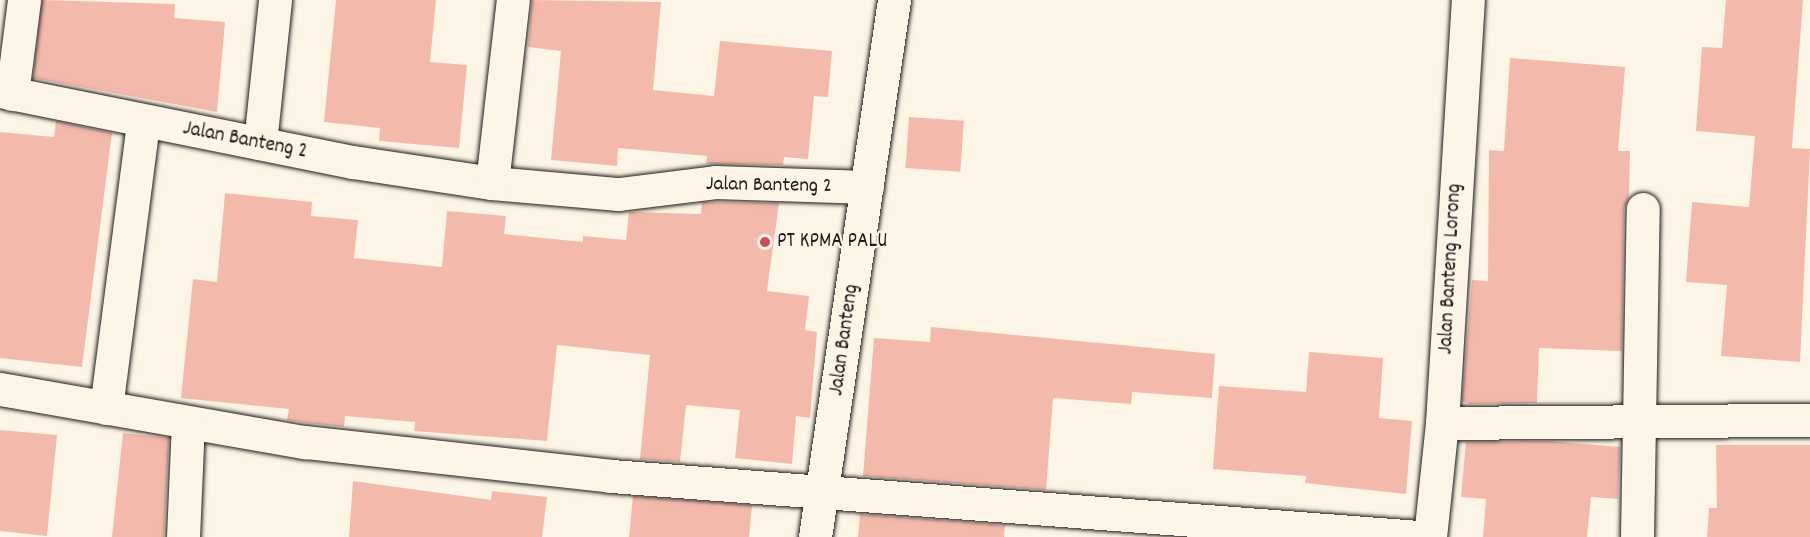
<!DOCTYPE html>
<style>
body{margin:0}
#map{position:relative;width:1810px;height:537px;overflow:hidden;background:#fcf5e5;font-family:Dekko,sans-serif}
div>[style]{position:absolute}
.building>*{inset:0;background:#f3baac;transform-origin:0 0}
.roads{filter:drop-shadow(0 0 2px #1c1c1c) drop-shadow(0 0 2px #1c1c1c)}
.minor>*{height:33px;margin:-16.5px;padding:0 16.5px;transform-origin:16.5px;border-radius:16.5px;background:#fcf5e5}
.tertiary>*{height:33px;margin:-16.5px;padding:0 16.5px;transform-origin:16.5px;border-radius:16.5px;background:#fcf5e5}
.dots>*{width:16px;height:16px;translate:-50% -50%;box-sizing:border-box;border:3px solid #fcf5e5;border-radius:50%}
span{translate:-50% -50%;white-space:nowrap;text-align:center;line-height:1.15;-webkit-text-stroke:4.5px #fcf5e5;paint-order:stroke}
.street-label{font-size:21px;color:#1c1c1c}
.poi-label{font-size:21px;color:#1c1c1c}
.left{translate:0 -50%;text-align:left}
</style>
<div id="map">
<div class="building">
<div style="clip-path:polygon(42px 0,175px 4px,174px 18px,225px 22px,217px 112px,33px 78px)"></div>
<div style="clip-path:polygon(336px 0,436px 0,430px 62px,467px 65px,459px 148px,379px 141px,380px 128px,324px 122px)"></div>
<div style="clip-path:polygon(532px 0,661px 2px,653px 90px,714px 96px,720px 41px,832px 51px,828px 97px,814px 96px,808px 159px,784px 157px,783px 165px,706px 164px,707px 156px,618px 148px,617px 166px,551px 160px,561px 51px,528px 47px)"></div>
<div style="clip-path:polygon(1726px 0,1803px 0,1792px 148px,1810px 149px,1800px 362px,1721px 356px,1727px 285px,1686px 282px,1692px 202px,1749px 207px,1755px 136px,1696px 131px,1702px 47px,1722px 48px)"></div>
<div style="clip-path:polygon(1510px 58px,1625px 67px,1618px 151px,1630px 151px,1629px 197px,1624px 209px,1622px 351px,1539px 348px,1537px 403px,1470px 404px,1462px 401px,1472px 280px,1488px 281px,1489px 150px,1504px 151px)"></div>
<div style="left:909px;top:117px;width:55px;height:51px;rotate:4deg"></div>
<div style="clip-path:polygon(56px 121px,112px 133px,82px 367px,0 358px,0 132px,54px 137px)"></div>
<div style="clip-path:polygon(225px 193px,312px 202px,311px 216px,358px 220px,354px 258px,442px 267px,447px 211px,506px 216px,504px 234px,583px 242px,583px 236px,626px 240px,629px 212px,701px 214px,702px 202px,779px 203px,767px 291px,809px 296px,805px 330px,817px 332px,810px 418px,796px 416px,792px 464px,735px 458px,740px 410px,686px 405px,680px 462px,640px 459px,650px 355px,557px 345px,547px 441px,414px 431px,415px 422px,345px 416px,344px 427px,308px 423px,287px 420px,289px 409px,181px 398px,193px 279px,217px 282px)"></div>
<div style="clip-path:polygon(931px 327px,1215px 354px,1212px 398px,1132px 392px,1131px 404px,1053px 398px,1046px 490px,863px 476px,874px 338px,930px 342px)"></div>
<div style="clip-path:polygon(1309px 352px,1383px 358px,1379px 418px,1412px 421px,1406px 494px,1305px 483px,1306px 476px,1213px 469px,1219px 386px,1306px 392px)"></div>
<div style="clip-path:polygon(0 430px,57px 435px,47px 536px,0 531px)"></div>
<div style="clip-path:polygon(123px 433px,169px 438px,164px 537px,112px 537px)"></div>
<div style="clip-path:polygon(1548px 441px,1620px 447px,1618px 499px,1591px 497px,1587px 537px,1483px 537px,1486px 499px,1461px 497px,1466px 442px)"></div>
<div style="clip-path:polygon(1716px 445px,1810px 445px,1810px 537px,1707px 537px,1709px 508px,1717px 508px)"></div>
<div style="clip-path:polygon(353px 481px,491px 500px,492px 491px,547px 497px,542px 537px,349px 537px)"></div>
<div style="clip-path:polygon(633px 496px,752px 505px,749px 537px,629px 537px)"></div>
<div style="clip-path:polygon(860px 514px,1005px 525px,1004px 537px,858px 537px)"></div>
</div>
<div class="roads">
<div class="minor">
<div style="left:0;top:91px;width:360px;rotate:11.4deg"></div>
<div style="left:353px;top:162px;width:141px;rotate:8.6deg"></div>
<div style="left:492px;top:183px;width:127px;rotate:5deg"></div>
<div style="left:619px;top:194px;width:97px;rotate:-7.1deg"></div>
<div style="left:715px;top:182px;width:152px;rotate:1.9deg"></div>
<div style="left:12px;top:94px;width:95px;rotate:-82.7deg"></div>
<div style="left:260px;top:143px;width:144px;rotate:-84deg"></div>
<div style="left:492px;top:183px;width:184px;rotate:-83.5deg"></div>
<div style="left:0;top:389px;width:310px;rotate:9.9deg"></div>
<div style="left:305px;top:442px;width:308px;rotate:6.3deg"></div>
<div style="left:611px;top:476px;width:810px;rotate:4.32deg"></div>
<div style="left:106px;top:408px;width:288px;rotate:-82.6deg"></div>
<div style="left:1442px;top:423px;width:368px;rotate:-0.5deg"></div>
<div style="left:183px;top:537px;width:114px;rotate:-87.5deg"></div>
<div style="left:1430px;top:537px;width:115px;rotate:-84deg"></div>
<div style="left:1442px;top:423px;width:424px;rotate:-86.5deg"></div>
<div style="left:1637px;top:537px;width:328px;rotate:-89deg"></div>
</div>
<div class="tertiary">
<div style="left:815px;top:537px;width:543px;rotate:-81.63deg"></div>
</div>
</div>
<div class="dots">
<div style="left:765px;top:242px;background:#d1495b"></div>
</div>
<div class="street-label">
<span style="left:245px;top:141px;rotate:11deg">Jalan Banteng 2</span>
<span style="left:769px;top:186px;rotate:1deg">Jalan Banteng 2</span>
<span style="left:1451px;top:269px;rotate:-87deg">Jalan Banteng Lorong</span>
<span style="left:845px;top:340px;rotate:-82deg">Jalan Banteng</span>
</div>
<div class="poi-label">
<span class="left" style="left:777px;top:242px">PT KPMA PALU</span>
</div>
</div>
